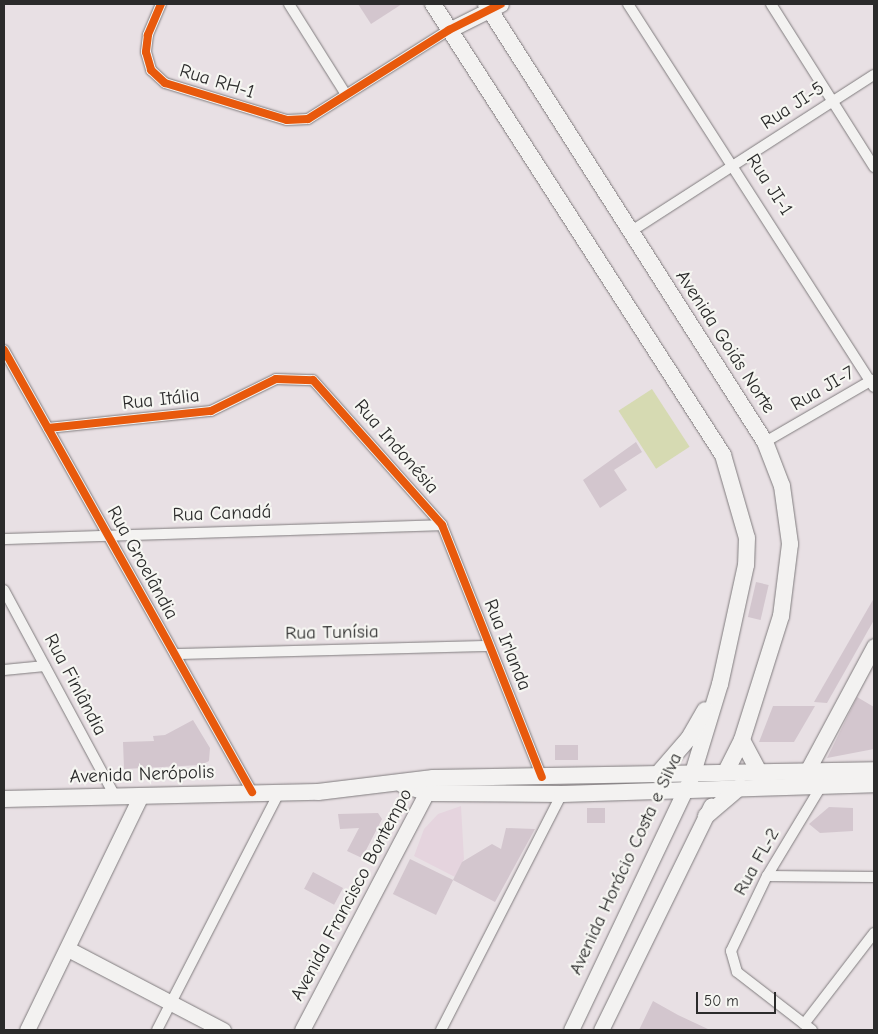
<!DOCTYPE html>
<meta charset="utf-8">
<style>
body{margin:0}
#map{position:relative;width:878px;height:1034px;overflow:hidden;background:#e8e0e4;font-family:"Comic Neue",sans-serif}
div>[style]{position:absolute}
.built>*{inset:0;background:#e5d4de}
.green>*{inset:0;background:#d6dab2;transform-origin:0 0}
.building>*{inset:0;background:#d3c6ce;transform-origin:0 0}
.roads{filter:drop-shadow(0 0 1px #807c7e) drop-shadow(0 0 1px #807c7e)}
.street>*{height:10px;margin:-5px;padding:0 5px;transform-origin:5px;border-radius:5px;background:#f3f2f1}
.secondary>*{height:15px;margin:-7.5px;padding:0 7.5px;transform-origin:7.5px;border-radius:7.5px;background:#f3f2f1}
.primary>*{height:16px;margin:-8px;padding:0 8px;transform-origin:8px;border-radius:8px;background:#f3f2f1}
.cycleway>*{height:8px;margin:-4px;padding:0 4px;transform-origin:4px;border-radius:4px;background:#e8590c}
span{translate:-50% -50%;white-space:nowrap;text-align:center;line-height:1.15;-webkit-text-stroke:4.5px #f6f6f2;paint-order:stroke}
.street-label{font-size:19px;color:#2b2b2b}
.frame{position:absolute;inset:0;border:5px solid #2b2b2b;pointer-events:none}
.scale{position:absolute;left:696px;top:992px;width:80px;height:22px;box-sizing:border-box;border:2px solid #2b2b2b;border-top:0;padding-left:6px;font-size:15px;line-height:18px;white-space:nowrap;color:#2b2b2b;-webkit-text-stroke:4px #f6f6f2;paint-order:stroke}
</style>
<div id="map">
<div class="built">
<div style="clip-path:polygon(461px 806px,464px 859px,455px 877px,414px 856px,424px 829px,438px 814px)"></div>
</div>
<div class="green">
<div style="left:652px;top:389px;width:69px;height:40px;rotate:57deg"></div>
</div>
<div class="building">
<div style="clip-path:polygon(358px 4px,402px 4px,371px 24px)"></div>
<div style="clip-path:polygon(636px 442px,642px 452px,614px 470px,627px 490px,600px 508px,583px 480px)"></div>
<div style="left:756px;top:582px;width:13px;height:36px;rotate:13deg"></div>
<div style="clip-path:polygon(874px 598px,874px 620px,827px 703px,814px 702px)"></div>
<div style="clip-path:polygon(857px 697px,874px 707px,874px 749px,827px 758px)"></div>
<div style="clip-path:polygon(773px 706px,815px 706px,794px 742px,759px 742px)"></div>
<div style="clip-path:polygon(193px 720px,210px 748px,209px 761px,201px 765px,124px 769px,123px 742px,154px 741px,153px 736px,165px 735px)"></div>
<div style="left:555px;top:745px;width:23px;height:15px"></div>
<div style="clip-path:polygon(829px 807px,853px 808px,853px 831px,820px 833px,809px 824px)"></div>
<div style="left:605px;top:808px;width:15px;height:18px;rotate:90deg"></div>
<div style="clip-path:polygon(378px 813px,382px 819px,362px 858px,347px 851px,359px 828px,340px 829px,338px 814px)"></div>
<div style="clip-path:polygon(506px 828px,535px 829px,495px 902px,453px 880px,462px 862px,492px 844px,501px 849px)"></div>
<div style="left:410px;top:859px;width:48px;height:39px;rotate:26deg"></div>
<div style="left:313px;top:872px;width:34px;height:19px;rotate:28deg"></div>
<div style="clip-path:polygon(653px 1001px,678px 1015px,710px 1030px,639px 1030px)"></div>
</div>
<div class="roads">
<div class="street">
<div style="left:161px;top:4px;width:34px;rotate:113deg"></div>
<div style="left:148px;top:35px;width:17px;rotate:97deg"></div>
<div style="left:146px;top:52px;width:19px;rotate:74deg"></div>
<div style="left:151px;top:70px;width:19px;rotate:43deg"></div>
<div style="left:165px;top:83px;width:127px;rotate:16.9deg"></div>
<div style="left:287px;top:120px;width:21px;rotate:-3deg"></div>
<div style="left:308px;top:119px;width:167px;rotate:-32.3deg"></div>
<div style="left:289px;top:4px;width:105px;rotate:57.8deg"></div>
<div style="left:628px;top:4px;width:455px;rotate:57.3deg"></div>
<div style="left:771px;top:4px;width:193px;rotate:57.7deg"></div>
<div style="left:630px;top:232px;width:290px;rotate:-32.8deg"></div>
<div style="left:4px;top:350px;width:507px;rotate:60.7deg"></div>
<div style="left:48px;top:428px;width:164px;rotate:-6deg"></div>
<div style="left:211px;top:411px;width:72px;rotate:-26.2deg"></div>
<div style="left:276px;top:379px;width:37px;rotate:2deg"></div>
<div style="left:313px;top:380px;width:194px;rotate:48.3deg"></div>
<div style="left:442px;top:525px;width:271px;rotate:68.4deg"></div>
<div style="left:765px;top:442px;width:124px;rotate:-30.1deg"></div>
<div style="left:4px;top:539px;width:438px;rotate:-1.8deg"></div>
<div style="left:4px;top:590px;width:234px;rotate:61.7deg"></div>
<div style="left:175px;top:654px;width:314px;rotate:-1.5deg"></div>
<div style="left:4px;top:670px;width:41px;rotate:-5.6deg"></div>
<div style="left:767px;top:876px;width:107px;rotate:0.5deg"></div>
<div style="left:804px;top:1024px;width:115px;rotate:-52.4deg"></div>
<div style="left:157px;top:1030px;width:269px;rotate:-62.8deg"></div>
<div style="left:441px;top:1030px;width:265px;rotate:-62.9deg"></div>
<div style="left:812px;top:1030px;width:95px;rotate:-142.3deg"></div>
<div style="left:737px;top:972px;width:22px;rotate:-106deg"></div>
<div style="left:731px;top:951px;width:83px;rotate:-64.4deg"></div>
<div style="left:767px;top:876px;width:106px;rotate:-58.9deg"></div>
</div>
<div class="secondary">
<div style="left:449px;top:30px;width:58px;rotate:-26.6deg"></div>
<div style="left:806px;top:773px;width:144px;rotate:-61.8deg"></div>
<div style="left:68px;top:949px;width:175px;rotate:27.6deg"></div>
<div style="left:27px;top:1030px;width:261px;rotate:-64.1deg"></div>
<div style="left:302px;top:1030px;width:280px;rotate:-62.3deg"></div>
<div style="left:571px;top:1030px;width:284px;rotate:-64.6deg"></div>
<div style="left:601px;top:1030px;width:250px;rotate:-63.9deg"></div>
</div>
<div class="primary">
<div style="left:433px;top:4px;width:536px;rotate:57.26deg"></div>
<div style="left:723px;top:455px;width:86px;rotate:73.9deg"></div>
<div style="left:747px;top:538px;width:27px;rotate:92deg"></div>
<div style="left:746px;top:565px;width:122px;rotate:102.3deg"></div>
<div style="left:720px;top:684px;width:93px;rotate:106.9deg"></div>
<div style="left:486px;top:4px;width:519px;rotate:57.5deg"></div>
<div style="left:765px;top:442px;width:47px;rotate:68.9deg"></div>
<div style="left:782px;top:486px;width:59px;rotate:82.1deg"></div>
<div style="left:790px;top:544px;width:73px;rotate:97.1deg"></div>
<div style="left:781px;top:616px;width:130px;rotate:107.5deg"></div>
<div style="left:742px;top:740px;width:36px;rotate:117deg"></div>
<div style="left:742px;top:740px;width:34px;rotate:62deg"></div>
<div style="left:657px;top:775px;width:49px;rotate:-49.1deg"></div>
<div style="left:689px;top:738px;width:32px;rotate:-60deg"></div>
<div style="left:403px;top:785px;width:28px;rotate:17deg"></div>
<div style="left:430px;top:793px;width:132px;rotate:0.4deg"></div>
<div style="left:562px;top:794px;width:312px;rotate:-1.8deg"></div>
<div style="left:4px;top:799px;width:314px;rotate:-1.3deg"></div>
<div style="left:318px;top:792px;width:116px;rotate:-6.9deg"></div>
<div style="left:433px;top:778px;width:441px;rotate:-1deg"></div>
<div style="left:706px;top:816px;width:45px;rotate:-40.5deg"></div>
</div>
</div>
<div class="cycleway">
<div style="left:161px;top:4px;width:34px;rotate:113deg"></div>
<div style="left:148px;top:35px;width:17px;rotate:97deg"></div>
<div style="left:146px;top:52px;width:19px;rotate:74deg"></div>
<div style="left:151px;top:70px;width:19px;rotate:43deg"></div>
<div style="left:165px;top:83px;width:127px;rotate:16.9deg"></div>
<div style="left:287px;top:120px;width:21px;rotate:-3deg"></div>
<div style="left:308px;top:119px;width:167px;rotate:-32.3deg"></div>
<div style="left:449px;top:30px;width:58px;rotate:-26.6deg"></div>
<div style="left:4px;top:350px;width:507px;rotate:60.7deg"></div>
<div style="left:48px;top:428px;width:164px;rotate:-6deg"></div>
<div style="left:211px;top:411px;width:72px;rotate:-26.2deg"></div>
<div style="left:276px;top:379px;width:37px;rotate:2deg"></div>
<div style="left:313px;top:380px;width:194px;rotate:48.3deg"></div>
<div style="left:442px;top:525px;width:271px;rotate:68.4deg"></div>
</div>
<div class="street-label">
<span style="left:217px;top:82px;rotate:17deg">Rua RH-1</span>
<span style="left:793px;top:106px;rotate:-33deg">Rua JI-5</span>
<span style="left:769px;top:185px;rotate:57deg">Rua JI-1</span>
<span style="left:725px;top:342px;rotate:57deg">Avenida Goiás Norte</span>
<span style="left:823px;top:389px;rotate:-30deg">Rua JI-7</span>
<span style="left:161px;top:400px;rotate:-6deg">Rua Itália</span>
<span style="left:396px;top:447px;rotate:49deg">Rua Indonésia</span>
<span style="left:222px;top:514px;rotate:-2deg">Rua Canadá</span>
<span style="left:142px;top:563px;rotate:61deg">Rua Groelândia</span>
<span style="left:332px;top:633px;rotate:-1deg">Rua Tunísia</span>
<span style="left:507px;top:645px;rotate:68deg">Rua Irlanda</span>
<span style="left:75px;top:685px;rotate:62deg">Rua Finlândia</span>
<span style="left:142px;top:775px;rotate:-2deg">Avenida Nerópolis</span>
<span style="left:757px;top:862px;rotate:-61deg">Rua FL-2</span>
<span style="left:626px;top:864px;rotate:-65deg">Avenida Horácio Costa e Silva</span>
<span style="left:352px;top:895px;rotate:-62deg">Avenida Francisco Bontempo</span>
</div>
<div class="frame"></div>
<div class="scale">50 m</div>
</div>
